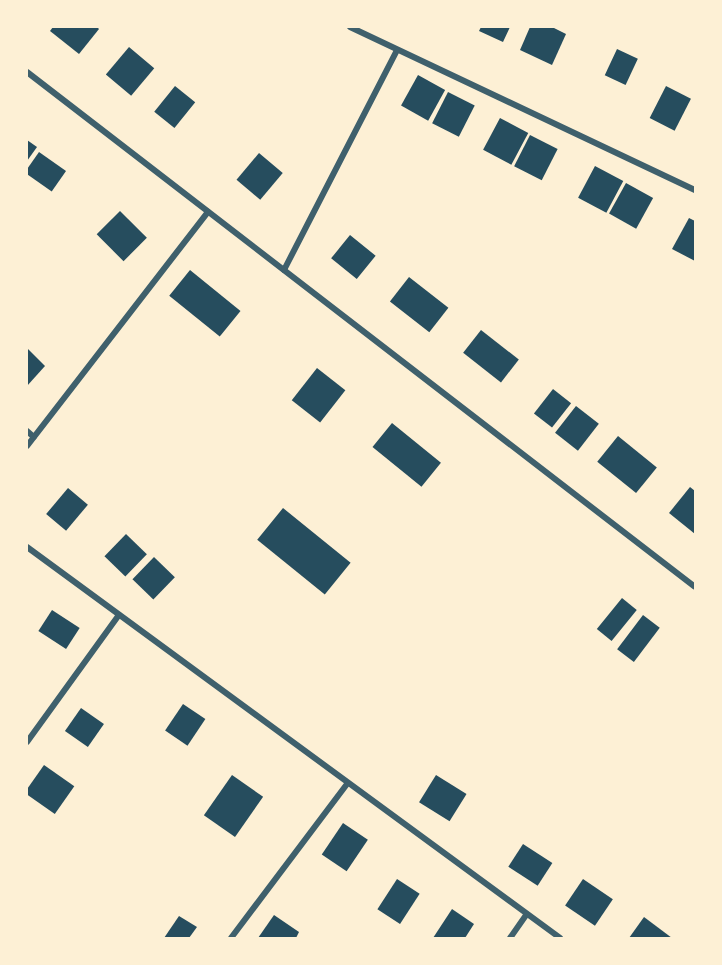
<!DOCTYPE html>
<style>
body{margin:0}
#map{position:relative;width:722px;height:965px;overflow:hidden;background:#fdf0d5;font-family:Commissioner,sans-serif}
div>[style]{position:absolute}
.building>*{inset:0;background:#264d5e;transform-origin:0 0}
.minor>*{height:6px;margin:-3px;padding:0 3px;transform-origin:3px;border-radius:3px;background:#3f606c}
span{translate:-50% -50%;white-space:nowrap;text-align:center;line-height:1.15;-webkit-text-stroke:4.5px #fdf0d5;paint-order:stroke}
.frame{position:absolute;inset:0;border:28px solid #fdf0d5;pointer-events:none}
</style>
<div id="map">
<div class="building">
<div style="clip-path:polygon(53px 27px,97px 27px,99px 29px,79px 54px,50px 31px)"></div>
<div style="clip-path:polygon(481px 27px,510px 27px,503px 42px,479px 31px)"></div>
<div style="clip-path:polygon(530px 27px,552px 27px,566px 34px,552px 65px,520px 50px)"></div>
<div style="left:129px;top:47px;width:33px;height:36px;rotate:40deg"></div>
<div style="left:617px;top:49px;width:23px;height:29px;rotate:25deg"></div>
<div style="left:418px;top:75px;width:31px;height:35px;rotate:29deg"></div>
<div style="left:175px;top:86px;width:26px;height:33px;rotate:39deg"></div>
<div style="left:666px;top:86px;width:28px;height:36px;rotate:27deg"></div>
<div style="left:448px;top:92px;width:30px;height:35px;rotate:27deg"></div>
<div style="left:500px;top:118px;width:32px;height:36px;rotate:28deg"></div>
<div style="left:530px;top:135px;width:31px;height:35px;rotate:27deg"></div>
<div style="clip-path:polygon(27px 140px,37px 147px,27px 161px)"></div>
<div style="left:39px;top:152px;width:33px;height:25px;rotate:35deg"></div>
<div style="left:259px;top:153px;width:31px;height:35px;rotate:40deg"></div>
<div style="left:595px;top:166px;width:32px;height:36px;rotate:28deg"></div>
<div style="left:626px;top:183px;width:31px;height:35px;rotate:29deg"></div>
<div style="left:120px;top:211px;width:38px;height:33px;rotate:45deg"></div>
<div style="clip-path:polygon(689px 218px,695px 221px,695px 261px,672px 249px)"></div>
<div style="left:350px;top:235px;width:33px;height:30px;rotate:39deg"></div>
<div style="left:190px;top:270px;width:65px;height:33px;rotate:39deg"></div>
<div style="left:409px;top:277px;width:50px;height:31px;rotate:38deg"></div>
<div style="left:481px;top:330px;width:48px;height:29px;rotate:38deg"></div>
<div style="clip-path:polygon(27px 348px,45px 366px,27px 386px)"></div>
<div style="left:317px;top:368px;width:36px;height:41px;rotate:38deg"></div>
<div style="left:553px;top:389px;width:23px;height:31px;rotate:38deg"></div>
<div style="left:576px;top:406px;width:29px;height:34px;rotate:38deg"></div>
<div style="left:392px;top:423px;width:63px;height:31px;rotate:39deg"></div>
<div style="left:618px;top:436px;width:50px;height:33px;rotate:39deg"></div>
<div style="clip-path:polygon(690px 487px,695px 491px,695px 534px,669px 513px)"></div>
<div style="left:68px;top:488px;width:26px;height:34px;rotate:40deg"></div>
<div style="left:283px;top:508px;width:87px;height:41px;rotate:39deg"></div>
<div style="left:126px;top:534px;width:29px;height:31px;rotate:44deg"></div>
<div style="left:154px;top:557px;width:29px;height:31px;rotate:44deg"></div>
<div style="left:622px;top:598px;width:19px;height:40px;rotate:39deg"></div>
<div style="left:52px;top:610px;width:33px;height:25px;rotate:33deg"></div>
<div style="left:643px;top:615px;width:21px;height:43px;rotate:37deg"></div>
<div style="left:183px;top:704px;width:27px;height:32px;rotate:34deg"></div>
<div style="left:81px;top:708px;width:28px;height:28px;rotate:35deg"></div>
<div style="left:44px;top:765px;width:37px;height:34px;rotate:35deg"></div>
<div style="left:232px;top:775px;width:38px;height:49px;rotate:35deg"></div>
<div style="left:436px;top:775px;width:36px;height:32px;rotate:32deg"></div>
<div style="left:343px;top:823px;width:30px;height:38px;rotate:34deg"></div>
<div style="left:523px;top:844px;width:35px;height:27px;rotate:33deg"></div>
<div style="left:397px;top:879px;width:27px;height:36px;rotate:33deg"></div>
<div style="left:583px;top:879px;width:36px;height:32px;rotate:34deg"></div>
<div style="clip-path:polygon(452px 909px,474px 924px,465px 938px,433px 938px)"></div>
<div style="clip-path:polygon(274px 915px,299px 932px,296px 938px,258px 938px)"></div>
<div style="clip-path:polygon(179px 916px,197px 927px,189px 938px,164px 938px)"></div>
<div style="clip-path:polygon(644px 917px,672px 938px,629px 938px)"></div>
</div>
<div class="minor">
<div style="left:350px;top:27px;width:382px;rotate:25.3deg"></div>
<div style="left:27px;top:72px;width:843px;rotate:37.63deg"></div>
<div style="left:284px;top:270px;width:247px;rotate:-62.8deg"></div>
<div style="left:27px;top:431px;width:9px;rotate:41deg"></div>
<div style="left:27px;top:446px;width:296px;rotate:-52.3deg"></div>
<div style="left:27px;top:547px;width:661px;rotate:36.26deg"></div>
<div style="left:27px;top:742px;width:157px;rotate:-54.1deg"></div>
<div style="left:231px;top:938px;width:194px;rotate:-53deg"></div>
<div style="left:510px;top:938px;width:29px;rotate:-55deg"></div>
</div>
<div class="frame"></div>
</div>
